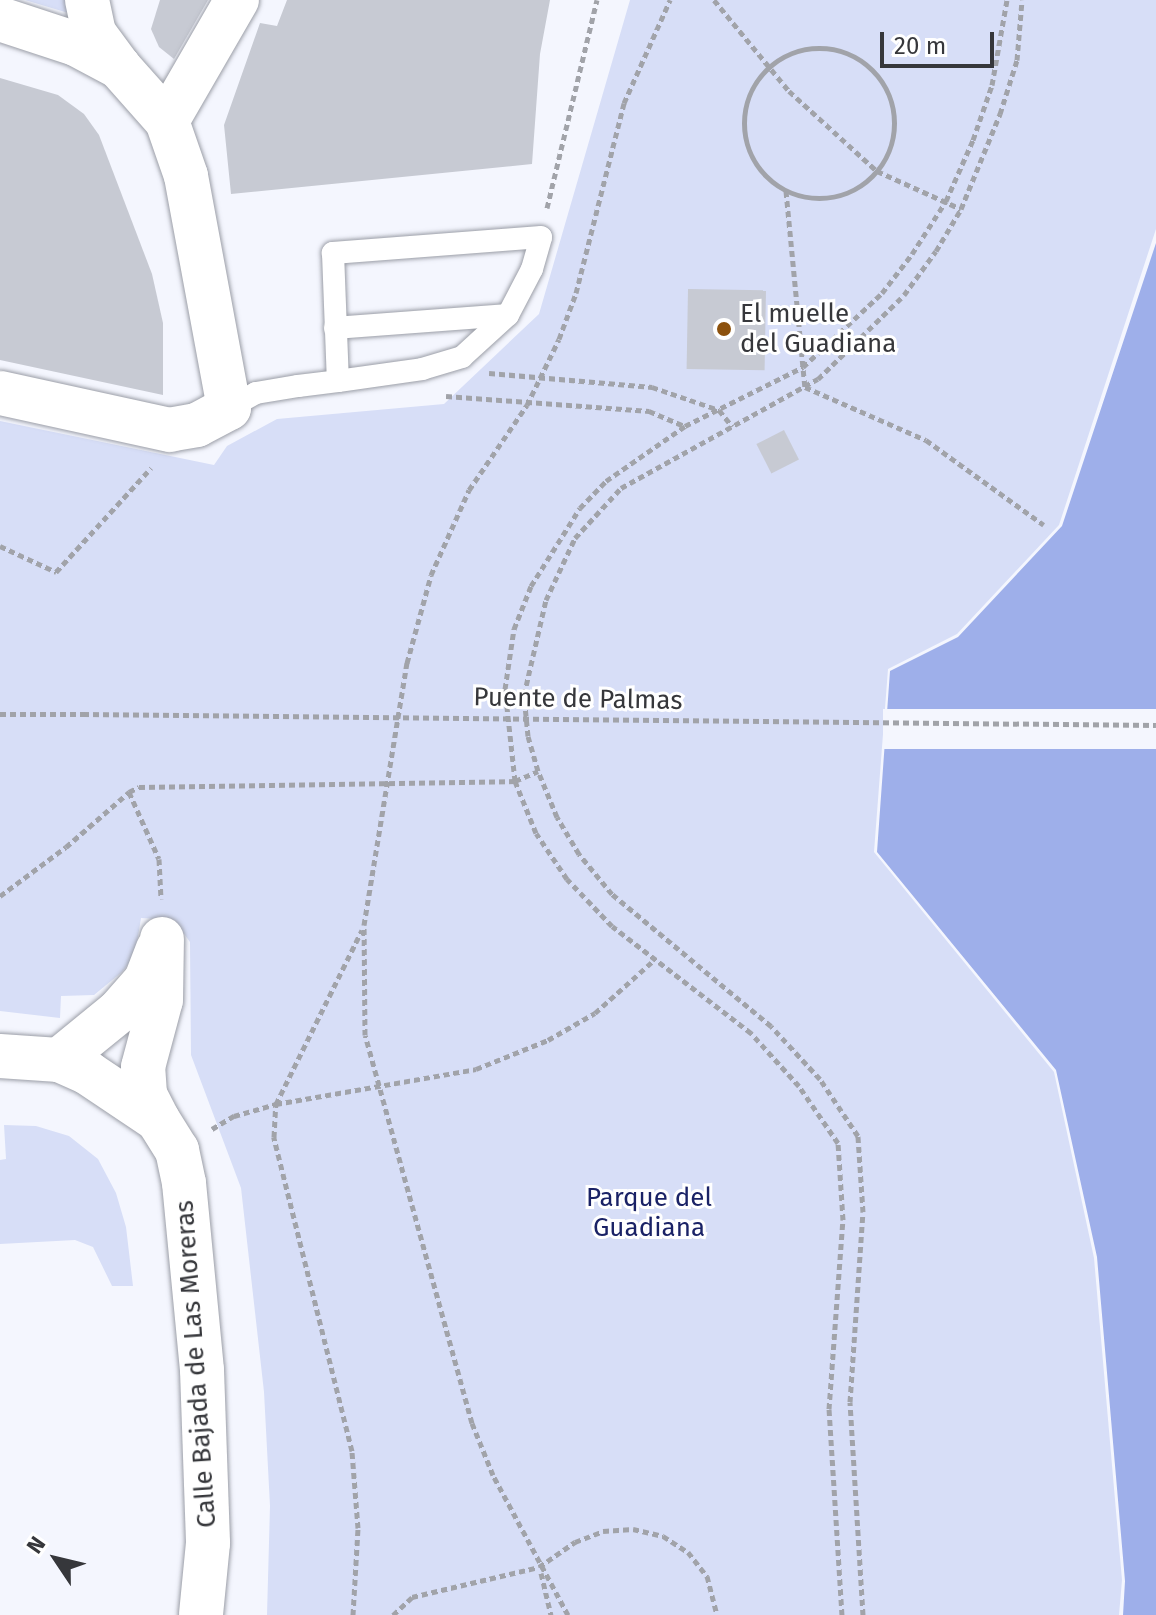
<!DOCTYPE html>
<style>
body{margin:0}
#map{position:relative;width:1156px;height:1615px;overflow:hidden;background:#f4f6fe;font-family:"Fira Sans",sans-serif}
div>[style]{position:absolute}
.green>*{inset:0;background:#d7def7}
.water>*{inset:0;background:#9eafea}
.pier>*{inset:0;background:#f4f6fe;transform-origin:0 0}
.building>*{inset:0;background:#c7cad3;transform-origin:0 0}
.path>*{height:5px;margin-top:-2.5px;transform-origin:0;background:repeating-linear-gradient(90deg,#a1a3a9 0 6px,transparent 0 10px)}
.path>.ring{margin:-2.5px;padding:0;box-sizing:content-box;background:none;border:5px solid #a1a3a9;border-radius:50%}
.roads{filter:drop-shadow(0 0 2px #9b9ea7) drop-shadow(0 0 2px #9b9ea7)}
.service>*{height:22px;margin:-11px;padding:0 11px;transform-origin:11px;border-radius:11px;background:#fff}
.minor>*{height:44px;margin:-22px;padding:0 22px;transform-origin:22px;border-radius:22px;background:#fff}
.path-bridge>*{height:5px;margin-top:-2.5px;transform-origin:0;background:repeating-linear-gradient(90deg,#a1a3a9 0 6px,transparent 0 10px)}
.dots>*{width:22px;height:22px;translate:-50% -50%;box-sizing:border-box;border:4px solid #fff;border-radius:50%}
span{translate:-50% -50%;white-space:nowrap;text-align:center;line-height:1.15;-webkit-text-stroke:6px #fff;paint-order:stroke}
.poi-label{font-size:26px;color:#36373b}
.left{translate:0 -50%;text-align:left}
.street-label{font-size:26px;color:#36373b}
.park-label{font-size:26px;color:#1a2266}
.north{position:absolute;left:16px;top:1519px;width:80px;height:80px;-webkit-text-stroke:6px #fff;paint-order:stroke;rotate:305deg;font-size:22px;font-weight:700;line-height:32px;text-align:center;color:#36373b}
.north::after{content:'';display:block;margin:auto;width:28px;height:36px;background:#36373b;clip-path:polygon(50% 0,100% 100%,50% 72%,0 100%)}
.scale{position:absolute;left:880px;top:32px;width:114px;height:36px;box-sizing:border-box;border:4px solid #36373b;border-top:0;padding-left:10px;font-size:24px;line-height:28px;white-space:nowrap;color:#36373b;-webkit-text-stroke:6px #fff;paint-order:stroke}
</style>
<div id="map">
<div class="green">
<div style="clip-path:polygon(25px 0,76px 0,75px 15px)"></div>
<div style="clip-path:polygon(630px 0,1156px 0,1156px 229px,1059px 525px,957px 634px,888px 669px,874px 852px,1054px 1072px,1094px 1258px,1122px 1580px,1119px 1615px,267px 1615px,270px 1506px,264px 1392px,241px 1188px,191px 1055px,190px 942px,174px 920px,141px 918px,135px 955px,122px 972px,94px 995px,61px 996px,60px 1018px,0 1011px,0 421px,214px 465px,227px 446px,277px 419px,444px 404px,539px 314px)"></div>
<div style="clip-path:polygon(4px 1125px,36px 1126px,69px 1136px,98px 1159px,116px 1193px,126px 1227px,133px 1286px,112px 1286px,93px 1247px,75px 1240px,0 1244px,0 1160px,6px 1159px)"></div>
</div>
<div class="water">
<div style="clip-path:polygon(1156px 243px,1156px 1615px,1123px 1615px,1125px 1581px,1097px 1257px,1056px 1070px,877px 852px,890px 671px,958px 637px,1062px 526px)"></div>
</div>
<div class="pier">
<div style="left:883px;top:709px;width:273px;height:40px"></div>
</div>
<div class="building">
<div style="clip-path:polygon(160px 0,208px 0,174px 59px,159px 47px,151px 29px)"></div>
<div style="clip-path:polygon(287px 0,550px 0,540px 54px,532px 164px,231px 194px,224px 125px,260px 23px,277px 26px)"></div>
<div style="clip-path:polygon(0 78px,58px 95px,84px 114px,99px 135px,152px 274px,163px 323px,163px 395px,0 360px)"></div>
<div style="left:688px;top:289px;width:78px;height:80px;rotate:1deg"></div>
<div style="left:784px;top:430px;width:33px;height:31px;rotate:63deg"></div>
</div>
<div class="path">
<div style="left:714px;top:0;width:118px;rotate:50.5deg"></div>
<div style="left:789px;top:91px;width:119px;rotate:42.3deg"></div>
<div style="left:877px;top:171px;width:92px;rotate:24.3deg"></div>
<div class="ring" style="left:744px;top:48px;width:145px;height:145px"></div>
<div style="left:786px;top:191px;width:197px;rotate:84.5deg"></div>
<div style="left:805px;top:387px;width:132px;rotate:23.7deg"></div>
<div style="left:926px;top:440px;width:145px;rotate:35.8deg"></div>
<div style="left:547px;top:208px;width:214px;rotate:-76.5deg"></div>
<div style="left:489px;top:373px;width:164px;rotate:4.9deg"></div>
<div style="left:652px;top:387px;width:71px;rotate:18.9deg"></div>
<div style="left:719px;top:410px;width:21px;rotate:51deg"></div>
<div style="left:446px;top:396px;width:204px;rotate:4.2deg"></div>
<div style="left:649px;top:411px;width:38px;rotate:23deg"></div>
<div style="left:0;top:546px;width:62px;rotate:24.9deg"></div>
<div style="left:56px;top:572px;width:141px;rotate:-47.6deg"></div>
<div style="left:0;top:714px;width:83px"></div>
<div style="left:129px;top:792px;width:11px;rotate:-27deg"></div>
<div style="left:139px;top:787px;width:376px;rotate:-0.9deg"></div>
<div style="left:515px;top:781px;width:25px;rotate:-23deg"></div>
<div style="left:0;top:896px;width:82px;rotate:-36.6deg"></div>
<div style="left:66px;top:847px;width:84px;rotate:-41.1deg"></div>
<div style="left:129px;top:792px;width:73px;rotate:65.9deg"></div>
<div style="left:159px;top:859px;width:40px;rotate:87.1deg"></div>
<div style="left:212px;top:1129px;width:26px;rotate:-31deg"></div>
<div style="left:234px;top:1116px;width:44px;rotate:-15.9deg"></div>
<div style="left:276px;top:1104px;width:203px;rotate:-9.9deg"></div>
<div style="left:476px;top:1069px;width:78px;rotate:-21.9deg"></div>
<div style="left:548px;top:1040px;width:54px;rotate:-29.9deg"></div>
<div style="left:595px;top:1013px;width:79px;rotate:-41.9deg"></div>
<div style="left:541px;top:1573px;width:43px;rotate:76.6deg"></div>
<div style="left:353px;top:1615px;width:87px;rotate:-86.7deg"></div>
<div style="left:358px;top:1528px;width:77px;rotate:-94.5deg"></div>
<div style="left:352px;top:1451px;width:324px;rotate:-104deg"></div>
<div style="left:274px;top:1137px;width:33px;rotate:-87deg"></div>
<div style="left:276px;top:1104px;width:194px;rotate:-63.7deg"></div>
<div style="left:393px;top:1615px;width:26px;rotate:-43deg"></div>
<div style="left:412px;top:1597px;width:130px;rotate:-13.3deg"></div>
<div style="left:539px;top:1567px;width:44px;rotate:-34.8deg"></div>
<div style="left:575px;top:1542px;width:30px;rotate:-21deg"></div>
<div style="left:603px;top:1531px;width:30px;rotate:-4deg"></div>
<div style="left:633px;top:1529px;width:31px;rotate:13deg"></div>
<div style="left:663px;top:1536px;width:30px;rotate:33deg"></div>
<div style="left:688px;top:1552px;width:31px;rotate:52deg"></div>
<div style="left:707px;top:1576px;width:40px;rotate:75.6deg"></div>
<div style="left:568px;top:1615px;width:159px;rotate:-118.2deg"></div>
<div style="left:493px;top:1475px;width:56px;rotate:-112deg"></div>
<div style="left:472px;top:1423px;width:402px;rotate:-105.4deg"></div>
<div style="left:365px;top:1035px;width:110px;rotate:-90.5deg"></div>
<div style="left:364px;top:925px;width:266px;rotate:-80.7deg"></div>
<div style="left:407px;top:663px;width:91px;rotate:-74.7deg"></div>
<div style="left:431px;top:575px;width:93px;rotate:-65.9deg"></div>
<div style="left:469px;top:490px;width:103px;rotate:-55.7deg"></div>
<div style="left:527px;top:405px;width:73px;rotate:-64.1deg"></div>
<div style="left:559px;top:339px;width:49px;rotate:-69.7deg"></div>
<div style="left:576px;top:293px;width:196px;rotate:-75.8deg"></div>
<div style="left:624px;top:103px;width:113px;rotate:-65.9deg"></div>
<div style="left:842px;top:1615px;width:206px;rotate:-93.6deg"></div>
<div style="left:829px;top:1409px;width:190px;rotate:-85.8deg"></div>
<div style="left:843px;top:1220px;width:77px;rotate:-93.7deg"></div>
<div style="left:838px;top:1143px;width:69px;rotate:-124.4deg"></div>
<div style="left:799px;top:1086px;width:72px;rotate:-132.2deg"></div>
<div style="left:751px;top:1033px;width:175px;rotate:-142.4deg"></div>
<div style="left:612px;top:926px;width:65px;rotate:-133.8deg"></div>
<div style="left:567px;top:879px;width:55px;rotate:-124deg"></div>
<div style="left:536px;top:833px;width:56px;rotate:-112deg"></div>
<div style="left:515px;top:781px;width:93px;rotate:-96.2deg"></div>
<div style="left:505px;top:689px;width:61px;rotate:-81.5deg"></div>
<div style="left:514px;top:629px;width:46px;rotate:-68.4deg"></div>
<div style="left:531px;top:586px;width:92px;rotate:-57.9deg"></div>
<div style="left:580px;top:508px;width:37px;rotate:-46deg"></div>
<div style="left:606px;top:481px;width:96px;rotate:-34.8deg"></div>
<div style="left:685px;top:426px;width:132px;rotate:-26.6deg"></div>
<div style="left:803px;top:367px;width:108px;rotate:-43.1deg"></div>
<div style="left:882px;top:293px;width:49px;rotate:-52.4deg"></div>
<div style="left:912px;top:254px;width:63px;rotate:-57.3deg"></div>
<div style="left:946px;top:201px;width:67px;rotate:-66.1deg"></div>
<div style="left:973px;top:140px;width:58px;rotate:-70.9deg"></div>
<div style="left:992px;top:85px;width:86px;rotate:-80deg"></div>
<div style="left:863px;top:1615px;width:213px;rotate:-93.5deg"></div>
<div style="left:850px;top:1402px;width:190px;rotate:-86.1deg"></div>
<div style="left:863px;top:1212px;width:76px;rotate:-93.8deg"></div>
<div style="left:858px;top:1136px;width:69px;rotate:-123.7deg"></div>
<div style="left:820px;top:1079px;width:72px;rotate:-132.8deg"></div>
<div style="left:771px;top:1026px;width:207px;rotate:-140.3deg"></div>
<div style="left:612px;top:894px;width:52px;rotate:-129.5deg"></div>
<div style="left:579px;top:854px;width:43px;rotate:-120.7deg"></div>
<div style="left:557px;top:817px;width:50px;rotate:-112.4deg"></div>
<div style="left:538px;top:771px;width:36px;rotate:-106deg"></div>
<div style="left:528px;top:736px;width:41px;rotate:-95.6deg"></div>
<div style="left:524px;top:695px;width:98px;rotate:-77deg"></div>
<div style="left:546px;top:600px;width:68px;rotate:-64.9deg"></div>
<div style="left:575px;top:538px;width:68px;rotate:-47.4deg"></div>
<div style="left:621px;top:488px;width:225px;rotate:-29deg"></div>
<div style="left:818px;top:379px;width:120px;rotate:-44.3deg"></div>
<div style="left:904px;top:295px;width:54px;rotate:-54deg"></div>
<div style="left:936px;top:251px;width:49px;rotate:-59.2deg"></div>
<div style="left:961px;top:209px;width:103px;rotate:-67.7deg"></div>
<div style="left:1000px;top:114px;width:57px;rotate:-72.5deg"></div>
<div style="left:1017px;top:60px;width:60px;rotate:-85.2deg"></div>
</div>
<div class="roads">
<div class="service">
<div style="left:335px;top:328px;width:173px;rotate:-4.3deg"></div>
<div style="left:229px;top:408px;width:31px;rotate:-29deg"></div>
<div style="left:256px;top:393px;width:43px;rotate:-9.5deg"></div>
<div style="left:298px;top:386px;width:40px;rotate:-7.1deg"></div>
<div style="left:338px;top:381px;width:85px;rotate:-8.1deg"></div>
<div style="left:422px;top:369px;width:42px;rotate:-16.7deg"></div>
<div style="left:462px;top:357px;width:62px;rotate:-42.4deg"></div>
<div style="left:508px;top:315px;width:52px;rotate:-62.4deg"></div>
<div style="left:532px;top:269px;width:33px;rotate:-74deg"></div>
<div style="left:541px;top:237px;width:209px;rotate:175.6deg"></div>
<div style="left:333px;top:253px;width:128px;rotate:87.8deg"></div>
</div>
<div class="minor">
<div style="left:87px;top:0;width:34px;rotate:78deg"></div>
<div style="left:94px;top:33px;width:42px;rotate:53.7deg"></div>
<div style="left:0;top:19px;width:80px;rotate:18.2deg"></div>
<div style="left:76px;top:44px;width:49px;rotate:28.1deg"></div>
<div style="left:119px;top:67px;width:72px;rotate:48.4deg"></div>
<div style="left:167px;top:121px;width:58px;rotate:70.9deg"></div>
<div style="left:186px;top:176px;width:236px;rotate:79.5deg"></div>
<div style="left:229px;top:408px;width:36px;rotate:152deg"></div>
<div style="left:197px;top:425px;width:27px;rotate:170deg"></div>
<div style="left:170px;top:430px;width:174px;rotate:-167.7deg"></div>
<div style="left:167px;top:121px;width:140px;rotate:-60deg"></div>
<div style="left:0;top:1056px;width:59px;rotate:3.9deg"></div>
<div style="left:59px;top:1060px;width:32px;rotate:24deg"></div>
<div style="left:88px;top:1073px;width:84px;rotate:33.9deg"></div>
<div style="left:158px;top:1120px;width:36px;rotate:58deg"></div>
<div style="left:177px;top:1150px;width:34px;rotate:78deg"></div>
<div style="left:184px;top:1183px;width:188px;rotate:84.5deg"></div>
<div style="left:202px;top:1370px;width:173px;rotate:88deg"></div>
<div style="left:208px;top:1543px;width:72px;rotate:95.6deg"></div>
<div style="left:59px;top:1060px;width:77px;rotate:-39.2deg"></div>
<div style="left:119px;top:1011px;width:41px;rotate:-48.9deg"></div>
<div style="left:146px;top:980px;width:33px;rotate:-69deg"></div>
<div style="left:158px;top:1120px;width:29px;rotate:-117deg"></div>
<div style="left:145px;top:1094px;width:27px;rotate:-94deg"></div>
<div style="left:143px;top:1067px;width:69px;rotate:-75deg"></div>
<div style="left:161px;top:1000px;width:61px;rotate:-89.1deg"></div>
</div>
</div>
<div class="path-bridge">
<div style="left:83px;top:714px;width:1073px;rotate:0.59deg"></div>
</div>
<div class="dots">
<div style="left:724px;top:329px;background:#8c510d"></div>
</div>
<div class="poi-label">
<span class="left" style="left:740px;top:329px">El muelle<br>del Guadiana</span>
</div>
<div class="street-label">
<span style="left:578px;top:699px;rotate:1deg">Puente de Palmas</span>
<span style="left:196px;top:1364px;rotate:-94deg">Calle Bajada de Las Moreras</span>
</div>
<div class="park-label">
<span style="left:649px;top:1213px">Parque del<br>Guadiana</span>
</div>
<div class="north">N</div>
<div class="scale">20 m</div>
</div>
